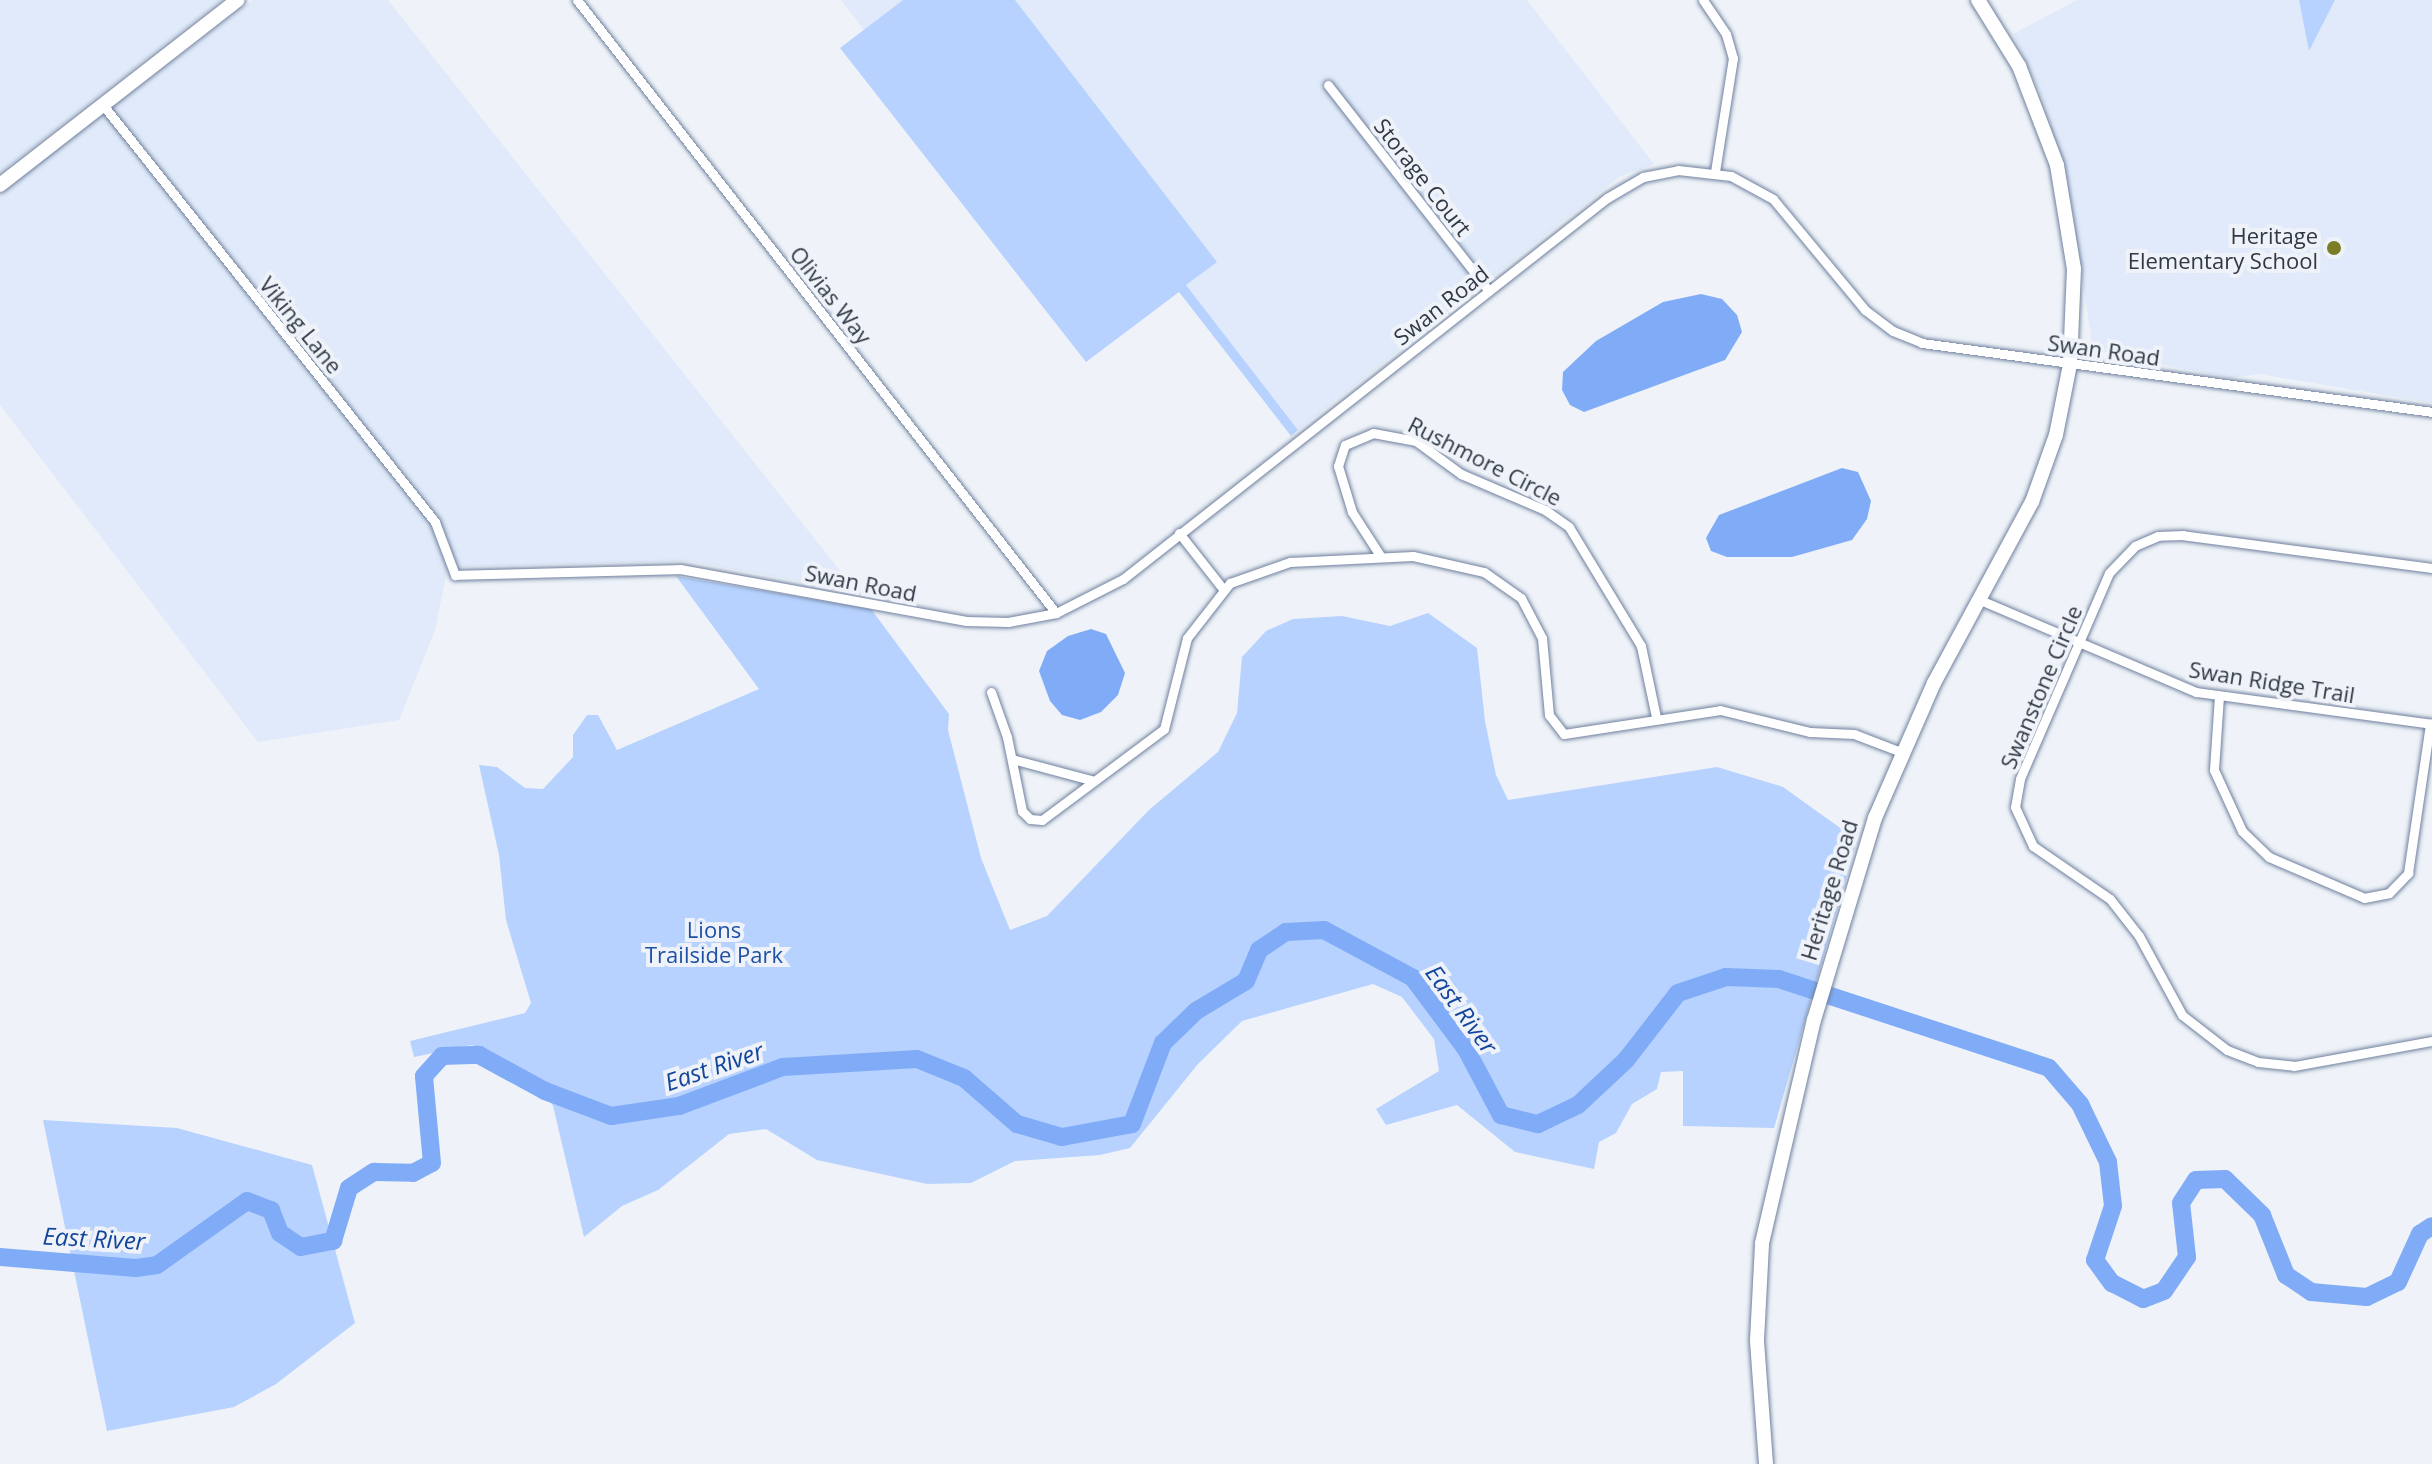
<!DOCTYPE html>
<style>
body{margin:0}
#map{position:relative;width:2432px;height:1464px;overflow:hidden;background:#eff3f9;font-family:"Open Sans",sans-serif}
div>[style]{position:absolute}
.built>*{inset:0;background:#e0eafa}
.green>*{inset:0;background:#b7d2fe}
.water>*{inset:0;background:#80acf7}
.river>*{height:18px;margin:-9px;padding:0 9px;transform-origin:9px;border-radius:9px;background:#80acf7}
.roads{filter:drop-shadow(0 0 2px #6f809e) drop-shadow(0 0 2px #6f809e)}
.street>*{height:9px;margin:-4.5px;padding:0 4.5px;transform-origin:4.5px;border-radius:4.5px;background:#fff}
.secondary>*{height:14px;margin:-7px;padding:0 7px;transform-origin:7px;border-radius:7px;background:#fff}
.dots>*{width:22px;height:22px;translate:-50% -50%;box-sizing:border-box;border:4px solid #eff3f9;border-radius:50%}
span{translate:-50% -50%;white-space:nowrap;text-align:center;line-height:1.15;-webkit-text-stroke:8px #eff3f9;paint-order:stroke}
.street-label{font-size:22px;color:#303845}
.poi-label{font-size:22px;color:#303845}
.right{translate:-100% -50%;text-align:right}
.park-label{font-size:22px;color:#1e50a6}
.water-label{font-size:24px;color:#13469b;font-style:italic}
</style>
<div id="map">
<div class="built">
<div style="clip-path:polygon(0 0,221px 0,0 173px)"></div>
<div style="clip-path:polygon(253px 0,388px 0,856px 591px,686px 561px,448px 567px,435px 630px,399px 720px,258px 742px,0 405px,0 193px)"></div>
<div style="clip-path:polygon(841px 0,903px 0,864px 30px)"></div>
<div style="clip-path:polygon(1015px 0,1527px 0,1654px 164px,1619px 177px,1298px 430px,1186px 285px,1216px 261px)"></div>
<div style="clip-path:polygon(2077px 0,2299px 0,2309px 49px,2335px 0,2432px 0,2432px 403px,2259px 374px,2230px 378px,2093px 350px,2068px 182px,2040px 92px,2013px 34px)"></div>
</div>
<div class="green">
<div style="clip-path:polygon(903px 0,1015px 0,1217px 262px,1186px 285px,1298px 430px,1291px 436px,1179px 292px,1086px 362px,840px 48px)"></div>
<div style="clip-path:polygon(2299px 0,2335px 0,2309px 51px)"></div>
<div style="clip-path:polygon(676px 576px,871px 609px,949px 714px,948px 730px,981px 858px,1010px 930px,1047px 916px,1149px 810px,1218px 752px,1237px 713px,1242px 657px,1266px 631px,1293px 619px,1342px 616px,1390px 626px,1428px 613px,1477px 648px,1485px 721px,1496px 775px,1508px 800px,1717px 767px,1783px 787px,1857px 840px,1774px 1128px,1683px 1126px,1683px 1071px,1661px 1072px,1657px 1089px,1632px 1104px,1616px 1133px,1599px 1142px,1594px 1169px,1515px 1152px,1457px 1105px,1386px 1125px,1376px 1109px,1439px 1071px,1434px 1039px,1402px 997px,1373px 984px,1242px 1021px,1198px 1064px,1130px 1148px,1100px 1155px,1015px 1161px,971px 1183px,927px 1184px,817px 1160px,766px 1129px,729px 1134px,658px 1190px,622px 1206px,584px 1237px,553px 1106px,538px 1079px,472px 1045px,414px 1057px,410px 1041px,525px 1013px,531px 1003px,506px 920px,499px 855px,479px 765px,497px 767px,525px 788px,543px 789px,573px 757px,573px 735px,587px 715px,598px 715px,617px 750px,759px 689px)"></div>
<div style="clip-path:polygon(43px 1120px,177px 1128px,312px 1165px,355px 1323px,276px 1384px,234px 1407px,107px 1431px)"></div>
</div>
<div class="water">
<div style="clip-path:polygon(1701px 294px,1722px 299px,1737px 315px,1742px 332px,1725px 360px,1584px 412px,1570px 405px,1562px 390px,1563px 372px,1596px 341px,1663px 302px)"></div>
<div style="clip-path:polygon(1842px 468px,1858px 472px,1871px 501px,1867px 519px,1852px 540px,1792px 557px,1727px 557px,1711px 551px,1706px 538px,1719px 515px)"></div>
<div style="clip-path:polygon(1091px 629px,1106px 634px,1125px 673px,1118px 695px,1101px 712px,1080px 720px,1062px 715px,1050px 701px,1039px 671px,1047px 651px,1068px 636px)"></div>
</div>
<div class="river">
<div style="left:0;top:1257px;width:136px;rotate:4.6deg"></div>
<div style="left:136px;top:1268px;width:21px;rotate:-8deg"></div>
<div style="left:157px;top:1265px;width:110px;rotate:-35.4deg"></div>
<div style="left:247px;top:1201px;width:26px;rotate:21deg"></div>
<div style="left:271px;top:1210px;width:25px;rotate:69deg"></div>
<div style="left:280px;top:1233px;width:25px;rotate:34deg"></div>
<div style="left:301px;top:1247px;width:33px;rotate:-11deg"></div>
<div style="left:333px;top:1241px;width:55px;rotate:-73.2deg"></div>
<div style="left:349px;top:1188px;width:30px;rotate:-33deg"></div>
<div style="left:374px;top:1172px;width:39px;rotate:1deg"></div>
<div style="left:413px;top:1173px;width:21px;rotate:-28deg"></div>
<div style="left:432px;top:1163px;width:87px;rotate:-95.3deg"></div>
<div style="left:424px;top:1076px;width:27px;rotate:-48deg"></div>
<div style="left:442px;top:1056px;width:37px;rotate:-2deg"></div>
<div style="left:479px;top:1055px;width:75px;rotate:28.6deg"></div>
<div style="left:545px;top:1091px;width:71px;rotate:20.7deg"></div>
<div style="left:611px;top:1116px;width:69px;rotate:-8.4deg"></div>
<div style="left:679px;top:1106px;width:111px;rotate:-20.6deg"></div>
<div style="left:783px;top:1067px;width:134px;rotate:-3.4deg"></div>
<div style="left:917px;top:1059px;width:51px;rotate:22deg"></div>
<div style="left:964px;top:1078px;width:70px;rotate:41deg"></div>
<div style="left:1017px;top:1124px;width:47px;rotate:16.1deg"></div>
<div style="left:1062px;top:1137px;width:71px;rotate:-10.5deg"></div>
<div style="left:1132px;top:1124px;width:87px;rotate:-69.1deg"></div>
<div style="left:1163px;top:1043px;width:46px;rotate:-44.1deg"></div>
<div style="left:1196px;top:1011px;width:58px;rotate:-31deg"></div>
<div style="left:1246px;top:981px;width:34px;rotate:-67deg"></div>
<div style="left:1259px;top:950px;width:32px;rotate:-34deg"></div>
<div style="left:1286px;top:932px;width:38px;rotate:-3deg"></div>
<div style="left:1324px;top:930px;width:101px;rotate:28.3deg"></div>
<div style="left:1413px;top:978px;width:89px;rotate:53.3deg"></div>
<div style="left:1466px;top:1049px;width:75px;rotate:62.1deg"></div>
<div style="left:1501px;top:1115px;width:38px;rotate:14deg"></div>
<div style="left:1538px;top:1124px;width:44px;rotate:-25.4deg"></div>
<div style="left:1578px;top:1105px;width:66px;rotate:-43.2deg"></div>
<div style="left:1626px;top:1060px;width:85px;rotate:-52.2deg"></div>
<div style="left:1678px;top:993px;width:51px;rotate:-18.4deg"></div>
<div style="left:1726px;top:977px;width:53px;rotate:2.2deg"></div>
<div style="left:1779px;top:979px;width:284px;rotate:18.2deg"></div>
<div style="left:2049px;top:1068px;width:48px;rotate:49.3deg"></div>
<div style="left:2080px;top:1104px;width:64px;rotate:64.2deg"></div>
<div style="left:2108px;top:1162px;width:44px;rotate:83.5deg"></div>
<div style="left:2113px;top:1206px;width:57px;rotate:108.4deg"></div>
<div style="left:2095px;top:1260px;width:29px;rotate:54deg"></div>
<div style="left:2112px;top:1283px;width:35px;rotate:27deg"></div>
<div style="left:2143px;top:1299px;width:22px;rotate:-21deg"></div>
<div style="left:2164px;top:1291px;width:41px;rotate:-55.9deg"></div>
<div style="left:2187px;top:1257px;width:54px;rotate:-96.3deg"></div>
<div style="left:2181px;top:1203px;width:27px;rotate:-57deg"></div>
<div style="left:2196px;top:1180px;width:29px;rotate:-2deg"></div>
<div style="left:2225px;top:1179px;width:52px;rotate:44.2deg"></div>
<div style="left:2262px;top:1215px;width:65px;rotate:68.2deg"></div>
<div style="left:2286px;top:1275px;width:30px;rotate:34deg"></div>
<div style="left:2311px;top:1292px;width:56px;rotate:5.1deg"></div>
<div style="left:2367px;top:1297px;width:34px;rotate:-26deg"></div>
<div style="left:2398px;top:1282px;width:53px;rotate:-65.4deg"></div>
<div style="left:2420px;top:1234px;width:14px;rotate:-34deg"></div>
</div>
<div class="roads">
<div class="street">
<div style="left:577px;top:0;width:778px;rotate:52deg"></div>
<div style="left:1703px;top:0;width:41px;rotate:55.9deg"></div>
<div style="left:1726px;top:34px;width:25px;rotate:74deg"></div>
<div style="left:1733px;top:58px;width:115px;rotate:99deg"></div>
<div style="left:1328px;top:85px;width:261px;rotate:52deg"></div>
<div style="left:103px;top:105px;width:533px;rotate:51.47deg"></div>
<div style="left:435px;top:522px;width:57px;rotate:69.3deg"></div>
<div style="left:455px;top:575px;width:225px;rotate:-1.5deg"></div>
<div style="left:680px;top:569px;width:291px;rotate:10.3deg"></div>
<div style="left:966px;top:621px;width:42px;rotate:1.4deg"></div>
<div style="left:1008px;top:622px;width:49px;rotate:-10.6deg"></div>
<div style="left:1056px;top:613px;width:75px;rotate:-26.9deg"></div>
<div style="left:1123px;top:579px;width:616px;rotate:-38.21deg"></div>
<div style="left:1607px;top:198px;width:42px;rotate:-30.3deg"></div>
<div style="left:1643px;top:177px;width:36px;rotate:-11deg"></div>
<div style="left:1678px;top:170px;width:53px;rotate:6.5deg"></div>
<div style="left:1731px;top:176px;width:48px;rotate:28.7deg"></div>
<div style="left:1773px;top:199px;width:144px;rotate:50.3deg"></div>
<div style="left:1865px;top:310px;width:35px;rotate:37deg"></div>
<div style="left:1893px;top:331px;width:31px;rotate:22deg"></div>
<div style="left:1922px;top:343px;width:515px;rotate:7.7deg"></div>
<div style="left:1179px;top:533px;width:71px;rotate:51.8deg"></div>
<div style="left:1381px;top:557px;width:54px;rotate:-122.8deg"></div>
<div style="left:1352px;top:512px;width:48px;rotate:-106.9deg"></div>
<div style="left:1338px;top:466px;width:22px;rotate:-72deg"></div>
<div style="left:1345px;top:445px;width:30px;rotate:-23deg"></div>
<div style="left:1373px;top:433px;width:44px;rotate:10.5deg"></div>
<div style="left:1416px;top:441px;width:56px;rotate:36.3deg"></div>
<div style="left:1461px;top:474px;width:91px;rotate:23.2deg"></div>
<div style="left:1545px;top:510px;width:29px;rotate:35deg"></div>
<div style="left:1569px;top:527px;width:139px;rotate:58.8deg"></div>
<div style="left:1641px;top:646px;width:73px;rotate:78.1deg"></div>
<div style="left:2432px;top:568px;width:251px;rotate:-172.5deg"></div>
<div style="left:2183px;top:535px;width:25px;rotate:178deg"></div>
<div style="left:2158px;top:536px;width:25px;rotate:157deg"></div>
<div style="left:2135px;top:546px;width:37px;rotate:134deg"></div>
<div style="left:2109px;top:573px;width:224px;rotate:113.4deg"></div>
<div style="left:2020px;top:779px;width:28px;rotate:100deg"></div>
<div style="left:2015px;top:807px;width:43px;rotate:65.2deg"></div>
<div style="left:2033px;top:846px;width:93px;rotate:34.5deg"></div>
<div style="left:2110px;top:899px;width:47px;rotate:51.9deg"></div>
<div style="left:2139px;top:936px;width:90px;rotate:61.4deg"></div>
<div style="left:2182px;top:1015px;width:57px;rotate:37.9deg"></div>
<div style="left:2227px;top:1050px;width:33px;rotate:21deg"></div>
<div style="left:2258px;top:1062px;width:36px;rotate:6deg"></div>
<div style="left:2294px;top:1066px;width:140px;rotate:-10.3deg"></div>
<div style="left:1980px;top:600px;width:235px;rotate:23.1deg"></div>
<div style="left:2196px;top:692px;width:238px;rotate:7.7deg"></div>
<div style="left:991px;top:692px;width:48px;rotate:70.4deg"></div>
<div style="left:1007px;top:737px;width:76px;rotate:78.5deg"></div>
<div style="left:1022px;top:811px;width:11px;rotate:45deg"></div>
<div style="left:1030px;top:819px;width:12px;rotate:5deg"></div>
<div style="left:1042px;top:820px;width:152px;rotate:-36.7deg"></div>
<div style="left:1164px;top:729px;width:94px;rotate:-75.8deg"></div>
<div style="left:1187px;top:638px;width:70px;rotate:-52deg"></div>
<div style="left:1230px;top:583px;width:64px;rotate:-19.3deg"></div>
<div style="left:1290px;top:562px;width:123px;rotate:-2.8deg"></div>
<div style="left:1413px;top:556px;width:73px;rotate:12.7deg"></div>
<div style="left:1484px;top:572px;width:45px;rotate:35.1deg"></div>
<div style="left:1521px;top:598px;width:45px;rotate:62.3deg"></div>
<div style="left:1542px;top:638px;width:77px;rotate:84.8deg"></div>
<div style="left:1549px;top:715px;width:24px;rotate:52deg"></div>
<div style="left:1564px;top:734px;width:158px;rotate:-8.7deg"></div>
<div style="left:1720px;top:710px;width:93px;rotate:13.7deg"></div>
<div style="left:1810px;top:732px;width:44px;rotate:2.6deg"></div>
<div style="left:1854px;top:734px;width:50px;rotate:21deg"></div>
<div style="left:2219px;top:696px;width:74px;rotate:93.9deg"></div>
<div style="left:2214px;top:770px;width:67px;rotate:65.3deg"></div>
<div style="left:2242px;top:831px;width:37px;rotate:44deg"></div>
<div style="left:2269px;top:857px;width:103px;rotate:23.3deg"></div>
<div style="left:2364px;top:898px;width:25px;rotate:-11deg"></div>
<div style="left:2389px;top:893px;width:28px;rotate:-46deg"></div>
<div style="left:2408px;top:873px;width:151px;rotate:-81.6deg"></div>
<div style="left:1012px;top:759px;width:82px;rotate:14.9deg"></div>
</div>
<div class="secondary">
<div style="left:0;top:185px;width:301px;rotate:-37.9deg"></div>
<div style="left:1766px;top:1464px;width:124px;rotate:-94.2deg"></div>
<div style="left:1757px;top:1340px;width:97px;rotate:-87deg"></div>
<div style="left:1762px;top:1243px;width:229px;rotate:-76.9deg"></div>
<div style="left:1814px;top:1020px;width:211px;rotate:-73.2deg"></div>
<div style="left:1875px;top:818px;width:147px;rotate:-66.4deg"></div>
<div style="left:1934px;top:683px;width:206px;rotate:-61.6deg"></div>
<div style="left:2032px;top:502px;width:71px;rotate:-70.3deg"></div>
<div style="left:2056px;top:435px;width:72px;rotate:-78.8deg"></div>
<div style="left:2070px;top:364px;width:95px;rotate:-87.6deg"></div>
<div style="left:2074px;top:269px;width:105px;rotate:-99.3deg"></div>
<div style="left:2057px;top:165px;width:106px;rotate:-111deg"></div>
<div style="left:2019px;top:66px;width:78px;rotate:-121.8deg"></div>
</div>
</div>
<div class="dots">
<div style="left:2334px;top:248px;background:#7b7d26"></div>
</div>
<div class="street-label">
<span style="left:1423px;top:177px;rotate:52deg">Storage Court</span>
<span style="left:831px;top:295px;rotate:52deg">Olivias Way</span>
<span style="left:1441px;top:305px;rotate:-38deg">Swan Road</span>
<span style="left:301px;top:325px;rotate:51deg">Viking Lane</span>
<span style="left:2104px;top:350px;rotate:8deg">Swan Road</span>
<span style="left:1485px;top:461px;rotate:27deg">Rushmore Circle</span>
<span style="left:861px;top:583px;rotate:11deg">Swan Road</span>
<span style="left:2272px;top:682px;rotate:9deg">Swan Ridge Trail</span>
<span style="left:2041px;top:687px;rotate:-67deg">Swanstone Circle</span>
<span style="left:1829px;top:890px;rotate:-73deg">Heritage Road</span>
</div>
<div class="poi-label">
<span class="right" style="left:2318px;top:248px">Heritage<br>Elementary School</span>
</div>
<div class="park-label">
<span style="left:714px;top:942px">Lions<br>Trailside Park</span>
</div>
<div class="water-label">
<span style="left:1462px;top:1009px;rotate:54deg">East River</span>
<span style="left:714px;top:1066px;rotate:-19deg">East River</span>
<span style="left:94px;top:1238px;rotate:3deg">East River</span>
</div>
</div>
